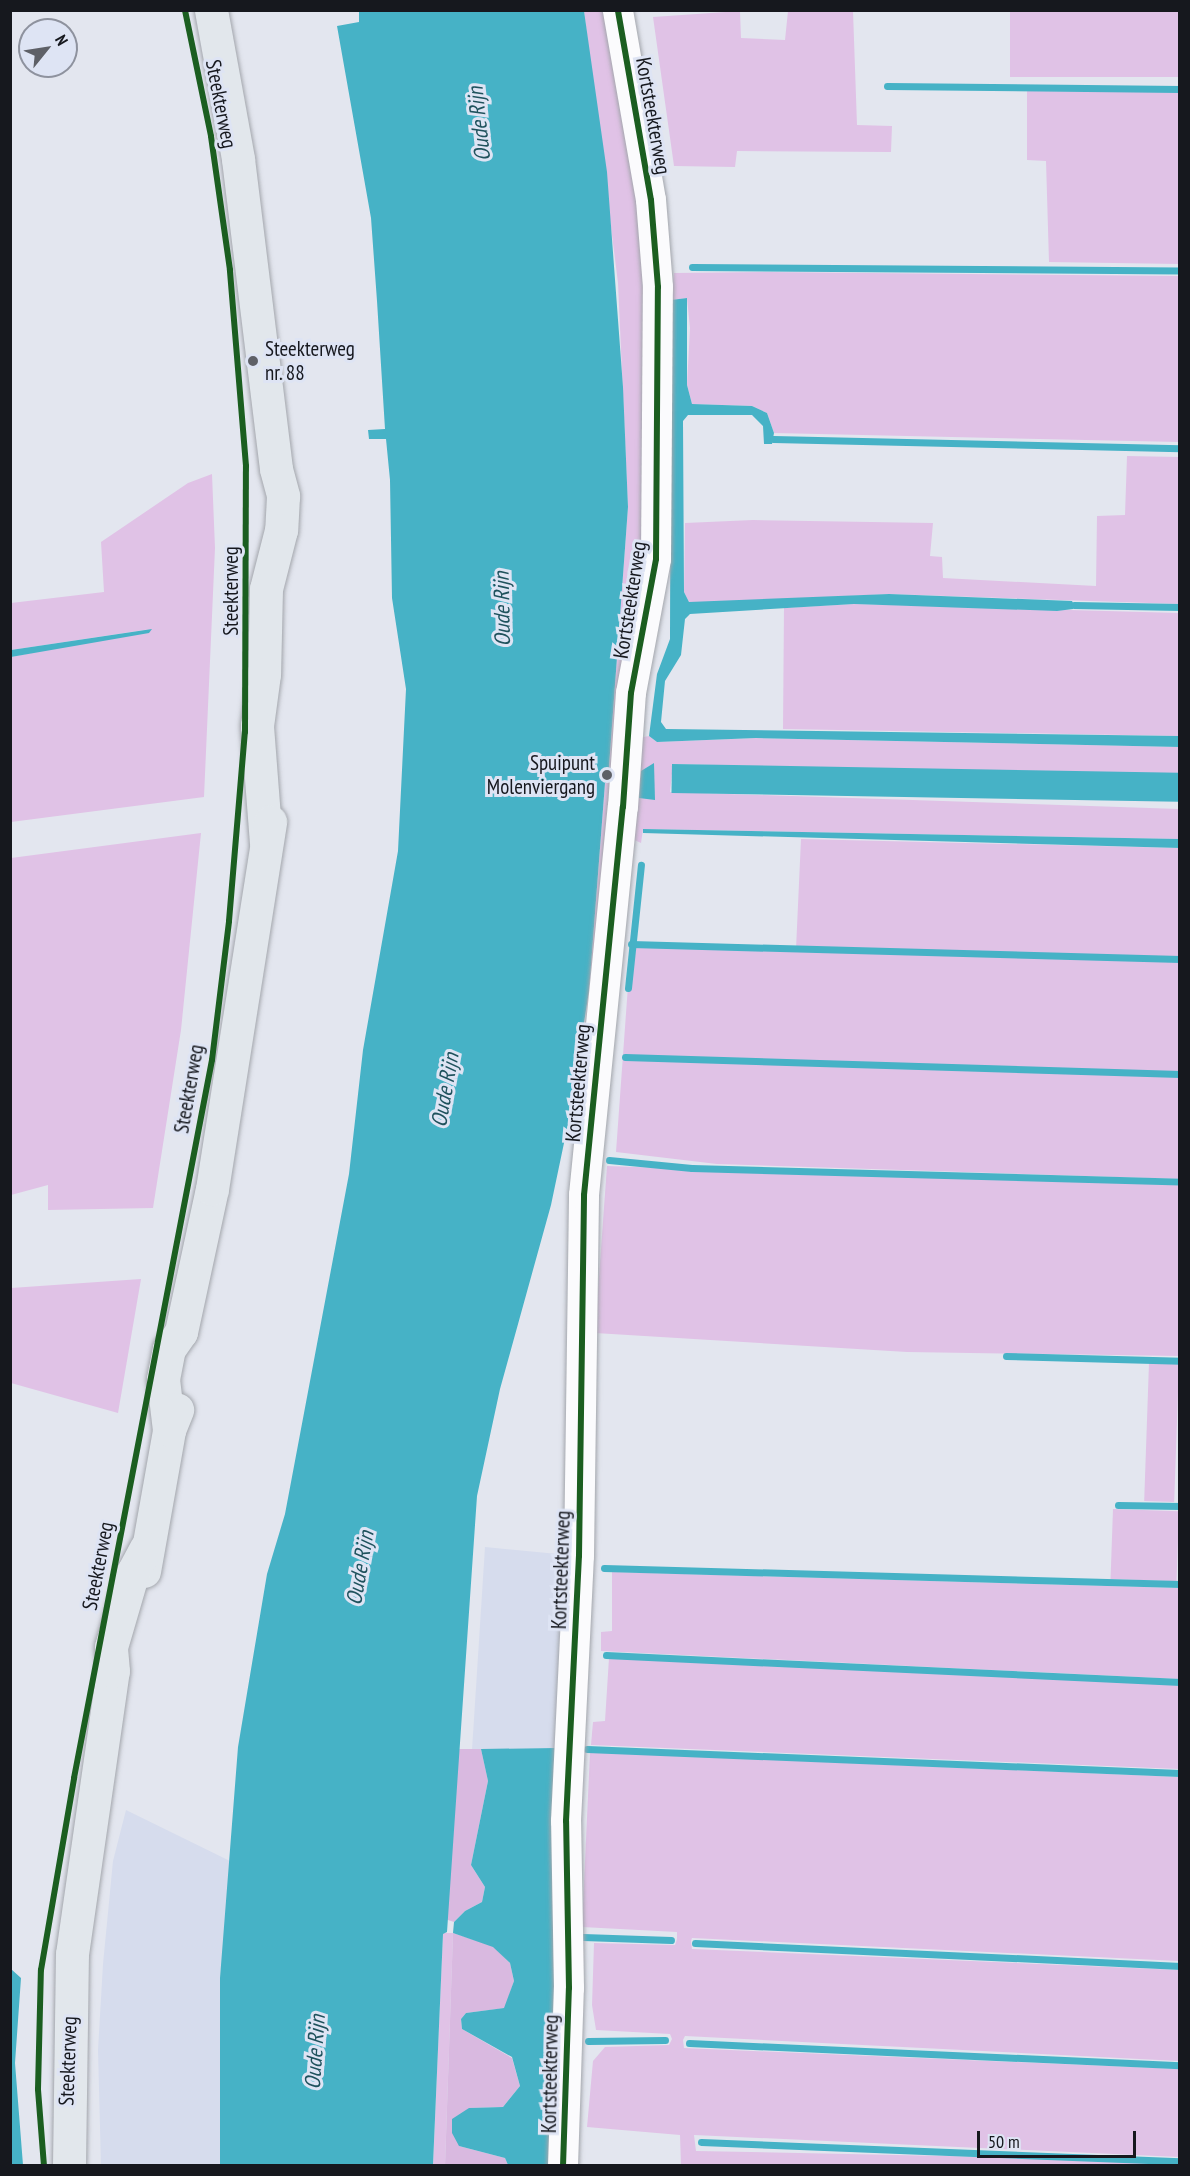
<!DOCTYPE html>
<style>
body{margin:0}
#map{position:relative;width:1190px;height:2176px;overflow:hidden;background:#e3e6ef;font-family:"PT Sans Narrow",sans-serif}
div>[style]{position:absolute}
.built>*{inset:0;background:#d6dced}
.green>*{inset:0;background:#e0c2e6;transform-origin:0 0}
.forest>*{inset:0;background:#d9b9e0}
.water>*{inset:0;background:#46b2c6;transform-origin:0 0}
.stream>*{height:7px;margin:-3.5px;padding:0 3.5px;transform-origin:3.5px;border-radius:3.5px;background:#46b2c6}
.roads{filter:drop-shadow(0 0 2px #a3a6ac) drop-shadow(0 0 2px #a3a6ac)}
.minor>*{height:30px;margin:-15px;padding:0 15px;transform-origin:15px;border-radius:15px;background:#fbfbfd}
.major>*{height:33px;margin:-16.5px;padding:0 16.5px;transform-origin:16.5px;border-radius:16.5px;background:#e2e7ec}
.cycleway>*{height:6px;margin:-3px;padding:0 3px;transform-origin:3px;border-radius:3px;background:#1b5e20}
.dots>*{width:16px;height:16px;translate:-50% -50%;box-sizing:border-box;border:3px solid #dee4f4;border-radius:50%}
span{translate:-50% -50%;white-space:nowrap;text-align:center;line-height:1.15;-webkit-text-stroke:6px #dee4f4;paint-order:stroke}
.street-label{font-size:21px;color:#16181e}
.poi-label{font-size:21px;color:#16181e}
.left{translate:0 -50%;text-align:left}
.right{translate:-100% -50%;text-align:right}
.water-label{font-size:22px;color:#1f525d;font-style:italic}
.frame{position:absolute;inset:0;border:12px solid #16181e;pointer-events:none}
.north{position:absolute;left:18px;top:18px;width:60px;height:60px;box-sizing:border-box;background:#dee4f4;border:2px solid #8e929e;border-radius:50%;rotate:60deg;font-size:16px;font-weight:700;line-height:24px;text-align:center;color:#16181e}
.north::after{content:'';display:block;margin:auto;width:21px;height:27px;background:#5e6067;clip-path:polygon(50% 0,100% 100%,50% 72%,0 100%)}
.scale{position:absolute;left:977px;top:2131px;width:159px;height:27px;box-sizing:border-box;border:3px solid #16181e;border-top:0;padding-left:8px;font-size:18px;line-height:21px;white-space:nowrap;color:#16181e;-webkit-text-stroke:4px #dee4f4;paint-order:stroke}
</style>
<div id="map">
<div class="built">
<div style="clip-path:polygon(485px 1547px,579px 1556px,556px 1748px,472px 1750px)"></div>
<div style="clip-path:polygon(126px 1810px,232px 1862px,220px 1978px,220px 2165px,101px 2166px,98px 2050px,103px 1964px,113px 1861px)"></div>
</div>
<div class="green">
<div style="clip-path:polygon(584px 11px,609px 11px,648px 253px,649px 536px,594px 992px,589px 991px,605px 782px,615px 779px,609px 767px,628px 507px,618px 283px)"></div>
<div style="clip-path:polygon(740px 11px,741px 38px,785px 40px,788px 11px,853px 11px,857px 125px,892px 126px,891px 152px,737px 151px,735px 167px,674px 166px,653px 17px)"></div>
<div style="left:1010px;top:11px;width:169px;height:66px"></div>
<div style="clip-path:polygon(1027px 91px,1179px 92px,1179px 264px,1049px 262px,1046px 161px,1027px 160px)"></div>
<div style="clip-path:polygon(769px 272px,1179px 276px,1179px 442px,774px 433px,767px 413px,752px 406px,692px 404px,687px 385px,690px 328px,687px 298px,671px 300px,674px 273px)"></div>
<div style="clip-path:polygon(1127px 456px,1179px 457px,1179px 604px,889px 594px,695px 604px,689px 602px,684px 592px,685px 523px,753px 520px,933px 523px,930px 556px,942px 557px,943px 578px,1096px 586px,1097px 516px,1125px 515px)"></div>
<div style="clip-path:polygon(212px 474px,215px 548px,204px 797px,11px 822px,11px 657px,151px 629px,11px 650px,11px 603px,104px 592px,101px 542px,188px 483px)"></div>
<div style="clip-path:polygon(854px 604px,1179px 613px,1179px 736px,783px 729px,784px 608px)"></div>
<div style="clip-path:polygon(649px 736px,657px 742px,756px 738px,1179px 747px,1179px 776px,673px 764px,670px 792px,1179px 809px,1179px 839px,643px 829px,641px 843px,630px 838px,634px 739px)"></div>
<div style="clip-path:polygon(201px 833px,181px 1030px,153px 1208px,48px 1210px,48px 1185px,11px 1195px,11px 858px)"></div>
<div style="clip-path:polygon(801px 839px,1179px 848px,1179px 1179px,717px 1164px,616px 1152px,631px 944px,796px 949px)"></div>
<div style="clip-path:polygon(607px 1166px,1179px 1185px,1179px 1356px,907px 1352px,595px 1333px)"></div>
<div style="clip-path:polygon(141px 1279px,118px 1413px,11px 1383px,11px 1288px)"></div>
<div style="left:1149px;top:1363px;width:30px;height:138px;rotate:2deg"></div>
<div style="left:1113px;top:1509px;width:66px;height:70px;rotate:2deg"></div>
<div style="clip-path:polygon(612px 1572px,1179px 1588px,1179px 1679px,601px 1651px,601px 1632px,612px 1631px)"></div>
<div style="clip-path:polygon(609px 1658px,1179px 1684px,1179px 1769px,591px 1745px,593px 1722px,605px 1721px)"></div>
<div style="clip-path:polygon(590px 1752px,1179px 1777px,1179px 1961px,692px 1938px,691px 1941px,692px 1949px,1179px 1970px,1179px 2061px,685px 2036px,683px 2040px,684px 2048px,1179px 2069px,1179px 2157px,694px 2135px,696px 2151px,1049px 2158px,1179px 2165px,681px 2165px,680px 2135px,587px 2127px,593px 2061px,605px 2047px,669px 2045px,672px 2039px,670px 2034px,596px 2030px,592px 2005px,594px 1943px,675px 1945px,677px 1939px,677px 1932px,582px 1927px)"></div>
<div style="clip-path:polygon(443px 1933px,453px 1933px,445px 2165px,433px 2166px)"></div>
</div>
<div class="forest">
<div style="clip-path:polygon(458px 1749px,481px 1749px,488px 1781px,471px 1865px,485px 1887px,482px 1902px,465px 1911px,454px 1922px,445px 1919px)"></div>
<div style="clip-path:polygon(453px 1933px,493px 1946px,510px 1963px,514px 1981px,505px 2008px,466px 2013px,461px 2019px,462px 2029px,512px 2058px,520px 2086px,503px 2107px,469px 2108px,459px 2146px,505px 2158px,508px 2165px,445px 2166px)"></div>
</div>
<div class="water">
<div style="clip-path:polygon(359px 11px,584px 11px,607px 172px,623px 387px,628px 507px,609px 767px,616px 771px,615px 779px,605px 783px,589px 991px,568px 1124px,551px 1205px,500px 1389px,477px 1496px,447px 1932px,443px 1934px,433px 2165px,220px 2166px,220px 1978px,238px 1747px,267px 1574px,285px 1514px,349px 1174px,363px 1050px,398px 851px,406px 689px,392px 598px,390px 480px,386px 439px,369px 439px,368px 430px,385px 429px,377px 301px,371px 218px,337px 26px,359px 22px)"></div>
<div style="clip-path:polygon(687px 298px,687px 385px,692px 404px,752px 406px,767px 413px,774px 433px,772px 444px,764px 444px,763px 426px,752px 415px,688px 415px,683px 421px,684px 592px,689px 602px,889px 594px,1072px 601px,1074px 605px,1073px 609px,1057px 611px,854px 604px,690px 614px,685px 619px,681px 655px,665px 681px,661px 722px,666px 729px,1179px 736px,1180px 747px,756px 738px,657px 742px,649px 736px,657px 674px,670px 639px,671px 300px)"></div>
<div style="clip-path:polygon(152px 629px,149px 633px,11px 657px,11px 650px)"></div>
<div style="clip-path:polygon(654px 763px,655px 800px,639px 798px,641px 771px)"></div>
<div style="left:672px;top:764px;width:507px;height:29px;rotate:1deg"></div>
<div style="clip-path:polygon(643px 829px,1179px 839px,1180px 848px,643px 833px)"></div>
<div style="clip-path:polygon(556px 1748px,552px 1834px,555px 2045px,551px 2165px,508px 2165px,505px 2158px,459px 2146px,452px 2133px,452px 2119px,469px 2108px,503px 2107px,520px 2086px,512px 2057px,462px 2029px,461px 2019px,466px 2013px,504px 2008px,514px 1981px,510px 1963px,493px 1947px,453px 1933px,454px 1922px,465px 1911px,482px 1902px,485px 1887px,471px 1865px,488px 1781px,481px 1749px)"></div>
<div style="clip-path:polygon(11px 1969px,21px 1978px,15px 2063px,23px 2165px,11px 2165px)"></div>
</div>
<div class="stream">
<div style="left:887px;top:86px;width:293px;rotate:0.6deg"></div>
<div style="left:692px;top:267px;width:488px;rotate:0.4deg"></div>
<div style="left:773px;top:439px;width:407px;rotate:1.3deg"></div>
<div style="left:1074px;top:605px;width:106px;rotate:1.1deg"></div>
<div style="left:631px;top:944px;width:549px;rotate:1.57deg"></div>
<div style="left:628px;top:988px;width:124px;rotate:-84deg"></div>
<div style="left:625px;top:1057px;width:555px;rotate:1.75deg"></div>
<div style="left:609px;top:1160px;width:83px;rotate:5.5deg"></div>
<div style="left:692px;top:1168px;width:488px;rotate:1.6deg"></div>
<div style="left:1006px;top:1356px;width:174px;rotate:1.6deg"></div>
<div style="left:1118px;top:1505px;width:62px;rotate:0.9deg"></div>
<div style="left:604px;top:1568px;width:576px;rotate:1.59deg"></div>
<div style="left:606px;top:1655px;width:575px;rotate:2.69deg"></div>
<div style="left:587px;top:1749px;width:593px;rotate:2.32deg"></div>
<div style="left:583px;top:1937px;width:88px;rotate:2deg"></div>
<div style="left:695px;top:1943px;width:486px;rotate:2.7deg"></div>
<div style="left:588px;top:2041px;width:77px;rotate:-0.7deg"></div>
<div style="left:689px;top:2043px;width:491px;rotate:2.6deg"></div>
<div style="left:701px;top:2142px;width:479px;rotate:2.3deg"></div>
</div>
<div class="roads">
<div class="minor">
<div style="left:563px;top:2166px;width:178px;rotate:-88.1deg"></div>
<div style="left:569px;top:1988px;width:167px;rotate:-91deg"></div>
<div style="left:566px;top:1821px;width:265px;rotate:-87.2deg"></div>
<div style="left:579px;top:1556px;width:361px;rotate:-89.2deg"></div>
<div style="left:584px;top:1195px;width:390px;rotate:-84.3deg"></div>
<div style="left:623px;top:807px;width:114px;rotate:-86deg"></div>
<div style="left:631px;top:693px;width:136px;rotate:-79.4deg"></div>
<div style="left:656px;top:559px;width:272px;rotate:-89.6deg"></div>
<div style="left:658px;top:287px;width:87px;rotate:-94.6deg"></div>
<div style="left:651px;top:200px;width:193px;rotate:-99.9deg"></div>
</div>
<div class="major">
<div style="left:211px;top:10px;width:151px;rotate:79.7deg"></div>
<div style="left:238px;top:159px;width:312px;rotate:83deg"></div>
<div style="left:276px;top:469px;width:28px;rotate:75deg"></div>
<div style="left:283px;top:496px;width:34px;rotate:93deg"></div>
<div style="left:281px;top:530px;width:61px;rotate:104.3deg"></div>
<div style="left:266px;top:589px;width:85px;rotate:91.3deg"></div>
<div style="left:264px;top:674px;width:52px;rotate:97.7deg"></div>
<div style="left:257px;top:726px;width:117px;rotate:85.6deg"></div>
<div style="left:169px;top:1430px;width:51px;rotate:-96.7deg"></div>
<div style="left:163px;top:1379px;width:31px;rotate:-79deg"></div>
<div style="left:169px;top:1349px;width:21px;rotate:-55deg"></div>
<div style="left:181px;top:1332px;width:146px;rotate:-77.8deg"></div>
<div style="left:212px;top:1189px;width:372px;rotate:-81deg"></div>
<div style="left:144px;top:1571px;width:143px;rotate:-79.9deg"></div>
<div style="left:169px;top:1430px;width:22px;rotate:-68deg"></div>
<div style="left:69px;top:2166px;width:212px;rotate:-89.2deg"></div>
<div style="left:72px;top:1954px;width:286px;rotate:-81.8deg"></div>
<div style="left:113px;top:1671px;width:24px;rotate:-95deg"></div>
<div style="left:111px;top:1647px;width:78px;rotate:-73.7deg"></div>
<div style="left:133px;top:1572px;width:27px;rotate:-62deg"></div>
</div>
</div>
<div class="cycleway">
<div style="left:44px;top:2166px;width:77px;rotate:-94.5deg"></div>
<div style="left:38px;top:2089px;width:119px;rotate:-88.6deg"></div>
<div style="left:41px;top:1970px;width:195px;rotate:-80.2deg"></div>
<div style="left:74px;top:1778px;width:731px;rotate:-79.12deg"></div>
<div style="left:212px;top:1060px;width:140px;rotate:-83deg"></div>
<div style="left:229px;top:921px;width:190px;rotate:-85.2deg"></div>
<div style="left:245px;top:732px;width:266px;rotate:-89.8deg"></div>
<div style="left:246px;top:466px;width:197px;rotate:-94.7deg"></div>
<div style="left:230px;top:270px;width:135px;rotate:-98.1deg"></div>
<div style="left:211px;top:136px;width:129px;rotate:-101.7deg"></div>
<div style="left:563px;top:2166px;width:178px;rotate:-88.1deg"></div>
<div style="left:569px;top:1988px;width:167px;rotate:-91deg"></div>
<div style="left:566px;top:1821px;width:265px;rotate:-87.2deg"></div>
<div style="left:579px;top:1556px;width:361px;rotate:-89.2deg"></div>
<div style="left:584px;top:1195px;width:390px;rotate:-84.3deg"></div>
<div style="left:623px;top:807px;width:114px;rotate:-86deg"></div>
<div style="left:631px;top:693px;width:136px;rotate:-79.4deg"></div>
<div style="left:656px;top:559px;width:272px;rotate:-89.6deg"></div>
<div style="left:658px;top:287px;width:87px;rotate:-94.6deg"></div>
<div style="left:651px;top:200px;width:193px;rotate:-99.9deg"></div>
</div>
<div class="dots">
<div style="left:253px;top:361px;background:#5e6067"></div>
<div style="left:607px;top:775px;background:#5e6067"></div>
</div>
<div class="street-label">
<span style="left:221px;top:104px;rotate:79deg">Steekterweg</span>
<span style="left:653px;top:116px;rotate:80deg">Kortsteekterweg</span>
<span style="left:231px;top:591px;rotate:-90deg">Steekterweg</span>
<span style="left:630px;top:600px;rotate:-81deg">Kortsteekterweg</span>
<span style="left:578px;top:1083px;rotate:-85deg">Kortsteekterweg</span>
<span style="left:189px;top:1089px;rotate:-80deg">Steekterweg</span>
<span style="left:98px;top:1566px;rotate:-79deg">Steekterweg</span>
<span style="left:561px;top:1570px;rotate:-88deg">Kortsteekterweg</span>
<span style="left:68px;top:2061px;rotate:-88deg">Steekterweg</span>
<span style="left:550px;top:2074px;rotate:-89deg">Kortsteekterweg</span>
</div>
<div class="poi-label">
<span class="left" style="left:265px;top:361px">Steekterweg<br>nr. 88</span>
<span class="right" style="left:595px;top:775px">Spuipunt<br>Molenviergang</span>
</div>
<div class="water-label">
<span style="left:479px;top:124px;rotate:-96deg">Oude Rijn</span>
<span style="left:502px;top:609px;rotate:-91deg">Oude Rijn</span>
<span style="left:445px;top:1090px;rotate:-80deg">Oude Rijn</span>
<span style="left:360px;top:1568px;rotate:-80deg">Oude Rijn</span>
<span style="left:315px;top:2052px;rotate:-86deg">Oude Rijn</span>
</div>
<div class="frame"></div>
<div class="north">N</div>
<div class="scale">50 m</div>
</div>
